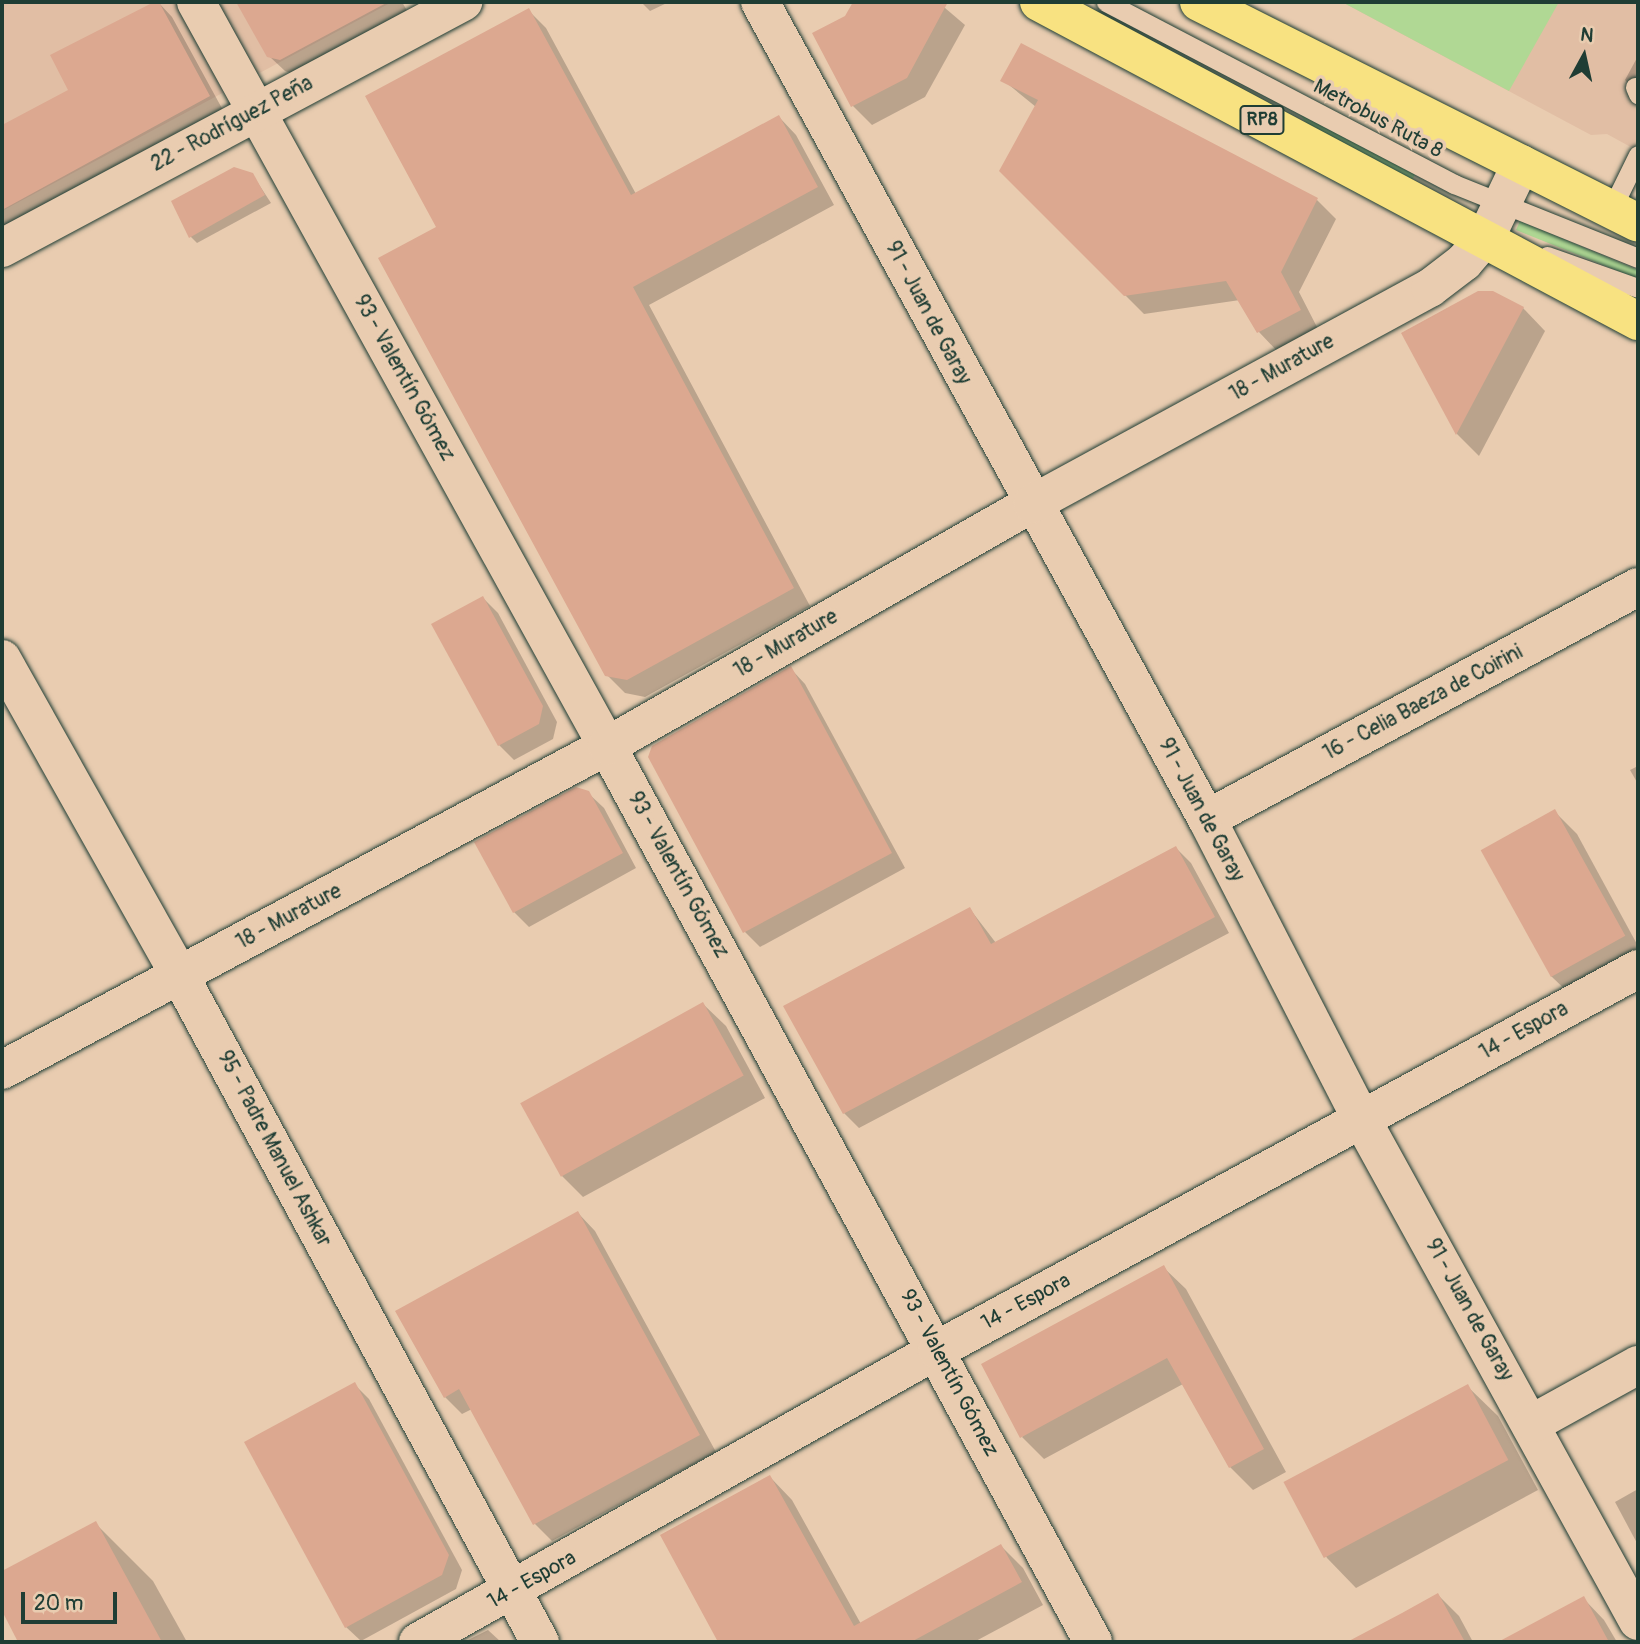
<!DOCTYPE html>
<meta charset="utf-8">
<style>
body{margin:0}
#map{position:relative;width:1640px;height:1644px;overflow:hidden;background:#e9ccb0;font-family:Pangolin,sans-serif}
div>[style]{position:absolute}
.built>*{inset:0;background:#e1bea4}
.green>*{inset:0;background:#b0d894}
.shadow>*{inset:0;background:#0003}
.building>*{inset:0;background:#dca890;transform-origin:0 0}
.roads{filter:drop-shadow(0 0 2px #1f3d34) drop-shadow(0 0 2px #1f3d34)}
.service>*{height:19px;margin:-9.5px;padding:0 9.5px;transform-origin:9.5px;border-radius:9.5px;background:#e9ccb0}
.minor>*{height:38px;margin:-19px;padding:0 19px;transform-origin:19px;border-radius:19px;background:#e9ccb0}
.tertiary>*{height:38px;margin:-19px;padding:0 19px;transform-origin:19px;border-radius:19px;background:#e9ccb0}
.primary>*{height:38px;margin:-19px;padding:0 19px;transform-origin:19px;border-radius:19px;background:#f8e281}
span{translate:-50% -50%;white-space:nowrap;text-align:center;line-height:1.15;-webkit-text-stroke:7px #e9ccb0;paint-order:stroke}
.shield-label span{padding:2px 5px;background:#e9ccb0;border:2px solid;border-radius:5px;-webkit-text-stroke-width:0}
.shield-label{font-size:19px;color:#1f3d34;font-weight:700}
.street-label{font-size:21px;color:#1f3d34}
.frame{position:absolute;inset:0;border:4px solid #1f3d34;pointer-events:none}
.north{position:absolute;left:1549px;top:21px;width:70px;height:70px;-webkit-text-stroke:5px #e9ccb0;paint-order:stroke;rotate:8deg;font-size:19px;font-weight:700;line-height:28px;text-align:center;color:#1f3d34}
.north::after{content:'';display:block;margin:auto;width:24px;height:32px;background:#1f3d34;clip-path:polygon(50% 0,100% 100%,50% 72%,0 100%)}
.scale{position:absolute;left:21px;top:1592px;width:96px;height:32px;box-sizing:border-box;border:4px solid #1f3d34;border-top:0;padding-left:9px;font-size:21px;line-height:24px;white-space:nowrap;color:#1f3d34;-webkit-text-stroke:5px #e9ccb0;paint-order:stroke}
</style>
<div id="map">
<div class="built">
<div style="clip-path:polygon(2px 2px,392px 2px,2px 211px)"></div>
<div style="clip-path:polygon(1342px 2px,1638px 2px,1638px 151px,1607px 134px,1591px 135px)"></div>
</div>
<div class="green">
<div style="clip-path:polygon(1342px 2px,1559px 2px,1509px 91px)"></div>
<div style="clip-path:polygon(1299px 113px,1415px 174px,1411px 183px,1313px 133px)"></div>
<div style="clip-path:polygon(1520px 221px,1638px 270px,1638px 279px,1516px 230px)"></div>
</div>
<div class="shadow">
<div style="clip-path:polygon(158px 2px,172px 17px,224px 112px,2px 233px,2px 127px,71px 91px,53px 56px)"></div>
<div style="clip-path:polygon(238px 2px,402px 2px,409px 14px,296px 75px,285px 71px,269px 56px)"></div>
<div style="clip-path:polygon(641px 2px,669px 2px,650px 11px)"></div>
<div style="clip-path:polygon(855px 2px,938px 2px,965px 25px,925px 97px,872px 125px,853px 106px,847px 17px)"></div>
<div style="clip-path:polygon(528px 10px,546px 28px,636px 194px,779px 117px,796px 135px,834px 205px,649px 305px,810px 606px,645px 697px,625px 693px,607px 675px,438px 227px)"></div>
<div style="clip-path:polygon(1638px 56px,1638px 85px,1631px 86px,1625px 80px)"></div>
<div style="clip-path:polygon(1003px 80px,1317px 200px,1336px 219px,1299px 292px,1318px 329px,1277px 351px,1259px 332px,1240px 300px,1144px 314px,1001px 171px,1036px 107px)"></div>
<div style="clip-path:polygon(252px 174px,271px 203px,197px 243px,190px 236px)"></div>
<div style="clip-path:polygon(1523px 308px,1545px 331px,1479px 456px,1457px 434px,1404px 333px)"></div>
<div style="clip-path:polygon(483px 598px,498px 613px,557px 722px,553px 739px,514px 760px,499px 745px)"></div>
<div style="clip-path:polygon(791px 669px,805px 684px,905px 868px,760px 947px,745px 932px)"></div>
<div style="clip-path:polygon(1638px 766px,1638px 784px,1630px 770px)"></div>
<div style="clip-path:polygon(588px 793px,604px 808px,636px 868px,529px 927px,514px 912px)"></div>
<div style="clip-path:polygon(1554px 811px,1577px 834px,1638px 946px,1638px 963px,1574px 998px,1551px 976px)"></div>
<div style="clip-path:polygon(1176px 848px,1191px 863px,1229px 933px,859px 1128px,844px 1113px,970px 909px,996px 943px)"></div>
<div style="clip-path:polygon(703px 1004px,726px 1026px,765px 1098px,583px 1197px,560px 1174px)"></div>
<div style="clip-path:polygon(578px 1213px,595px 1231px,716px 1452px,552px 1541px,535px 1524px,472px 1409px,462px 1414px,445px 1397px)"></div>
<div style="clip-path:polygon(1163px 1267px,1186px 1289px,1286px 1472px,1253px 1490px,1230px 1467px,1183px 1384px,1044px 1459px,1022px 1437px)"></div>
<div style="clip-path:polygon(355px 1385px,369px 1399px,462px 1570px,456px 1589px,361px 1641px,346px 1627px)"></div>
<div style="clip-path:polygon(1468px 1387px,1498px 1416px,1538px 1490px,1356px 1588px,1327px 1558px,1286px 1485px)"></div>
<div style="clip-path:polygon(770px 1477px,792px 1500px,861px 1624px,1001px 1546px,1023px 1568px,1043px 1605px,974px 1642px,720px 1642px,662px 1536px)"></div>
<div style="clip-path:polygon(1638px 1489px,1638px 1545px,1615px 1502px)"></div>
<div style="clip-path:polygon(95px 1523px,153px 1581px,187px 1642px,20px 1642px,2px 1608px,2px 1573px)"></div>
<div style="clip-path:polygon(1438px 1595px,1459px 1616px,1473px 1642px,1351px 1642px)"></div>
<div style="clip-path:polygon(1583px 1598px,1604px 1620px,1617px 1642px,1502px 1642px)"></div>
<div style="clip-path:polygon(488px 1630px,501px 1642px,464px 1642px)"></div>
</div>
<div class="building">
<div style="clip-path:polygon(154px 2px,159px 2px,210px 96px,2px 210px,2px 125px,68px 90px,50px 55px)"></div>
<div style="clip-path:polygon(236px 2px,388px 2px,280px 60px,267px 57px)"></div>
<div style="clip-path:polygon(853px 2px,948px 2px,907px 78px,851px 107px,812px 33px,845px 16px)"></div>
<div style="clip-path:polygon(529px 8px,631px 195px,779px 115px,818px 187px,633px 287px,794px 588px,627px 680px,605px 676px,378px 258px,436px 227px,365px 96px)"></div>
<div style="clip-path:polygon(1021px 43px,1318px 198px,1281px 272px,1301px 310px,1257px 333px,1226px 281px,1124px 296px,999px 171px,1038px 100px,1000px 81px)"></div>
<div style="clip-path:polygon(234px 167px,253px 173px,265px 195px,189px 238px,171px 201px)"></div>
<div style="clip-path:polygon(1478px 291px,1493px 291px,1524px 307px,1456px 435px,1401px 333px)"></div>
<div style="clip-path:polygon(483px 596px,543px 706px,539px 724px,498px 746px,431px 624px)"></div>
<div style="clip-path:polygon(791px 666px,892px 853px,743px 933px,648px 757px,652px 746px)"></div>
<div style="clip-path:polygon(576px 787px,589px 791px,623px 853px,513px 913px,474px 842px)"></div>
<div style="left:1555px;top:809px;width:145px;height:85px;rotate:61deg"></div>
<div style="clip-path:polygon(1176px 846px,1215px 917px,843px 1114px,783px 1006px,970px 907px,991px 944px)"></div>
<div style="left:703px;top:1002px;width:84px;height:209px;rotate:61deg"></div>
<div style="clip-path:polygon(578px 1211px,700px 1435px,533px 1525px,459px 1389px,444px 1398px,395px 1311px)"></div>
<div style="clip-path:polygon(1164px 1265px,1264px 1449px,1229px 1468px,1167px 1358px,1020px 1438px,981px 1364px)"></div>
<div style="clip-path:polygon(355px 1382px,449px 1555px,442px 1575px,345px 1628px,244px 1442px)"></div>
<div style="left:1468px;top:1384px;width:86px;height:209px;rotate:62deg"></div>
<div style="clip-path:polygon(770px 1475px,854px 1626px,1001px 1544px,1022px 1582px,911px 1642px,718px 1642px,660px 1535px)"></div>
<div style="clip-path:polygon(96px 1521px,162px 1642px,18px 1642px,2px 1611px,2px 1571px)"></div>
<div style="clip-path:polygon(1438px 1593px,1465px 1642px,1347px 1642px,1402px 1613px)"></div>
<div style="clip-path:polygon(1584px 1596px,1609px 1642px,1498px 1642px)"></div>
</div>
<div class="roads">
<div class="service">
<div style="left:1106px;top:2px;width:393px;rotate:27.6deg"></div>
<div style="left:1454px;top:184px;width:198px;rotate:21.9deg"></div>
<div style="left:1635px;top:87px;width:8px;rotate:67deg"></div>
<div style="left:1611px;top:210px;width:61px;rotate:-63.9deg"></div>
<div style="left:1547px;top:256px;width:96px;rotate:19.4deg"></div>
</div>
<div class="minor">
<div style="left:196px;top:2px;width:850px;rotate:61.08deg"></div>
<div style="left:607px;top:746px;width:1019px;rotate:61.52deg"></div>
<div style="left:760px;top:2px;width:931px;rotate:61.32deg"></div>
<div style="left:1207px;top:819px;width:339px;rotate:62.8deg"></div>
<div style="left:1362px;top:1120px;width:572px;rotate:61.15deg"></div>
<div style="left:2px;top:659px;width:364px;rotate:60.7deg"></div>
<div style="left:180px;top:976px;width:757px;rotate:61.61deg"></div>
<div style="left:1207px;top:819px;width:489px;rotate:-28.3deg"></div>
<div style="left:2px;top:1070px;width:686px;rotate:-28.17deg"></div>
<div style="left:607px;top:746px;width:489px;rotate:-29.7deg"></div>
<div style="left:1032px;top:504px;width:453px;rotate:-28.5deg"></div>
<div style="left:1430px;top:288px;width:43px;rotate:-37.4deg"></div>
<div style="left:1464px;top:262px;width:33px;rotate:-49deg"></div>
<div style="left:1486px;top:237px;width:81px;rotate:-64.4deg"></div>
<div style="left:1533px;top:1423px;width:120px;rotate:-28.9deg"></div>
<div style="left:418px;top:1642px;width:596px;rotate:-29.36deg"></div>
<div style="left:937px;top:1350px;width:798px;rotate:-28.52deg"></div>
</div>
<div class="tertiary">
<div style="left:2px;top:248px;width:523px;rotate:-28.09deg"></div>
</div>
<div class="primary">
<div style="left:1039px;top:2px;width:679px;rotate:28.04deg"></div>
<div style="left:1199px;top:2px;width:491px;rotate:26.7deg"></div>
</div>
</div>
<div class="shield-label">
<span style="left:1262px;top:120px">RP8</span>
</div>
<div class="street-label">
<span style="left:1378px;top:119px;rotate:28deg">Metrobus Ruta 8</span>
<span style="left:232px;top:124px;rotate:-28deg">22 - Rodríguez Peña</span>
<span style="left:928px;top:313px;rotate:62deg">91 - Juan de Garay</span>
<span style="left:1282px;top:368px;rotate:-29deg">18 - Murature</span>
<span style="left:404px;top:378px;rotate:61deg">93 - Valentín Gómez</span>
<span style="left:786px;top:644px;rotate:-30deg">18 - Murature</span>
<span style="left:1423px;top:703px;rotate:-28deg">16 - Celia Baeza de Coirini</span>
<span style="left:1201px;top:810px;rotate:62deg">91 - Juan de Garay</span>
<span style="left:678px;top:875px;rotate:61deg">93 - Valentín Gómez</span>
<span style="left:289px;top:917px;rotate:-28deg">18 - Murature</span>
<span style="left:1524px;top:1031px;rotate:-29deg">14 - Espora</span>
<span style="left:274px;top:1149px;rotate:62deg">95 - Padre Manuel Ashkar</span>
<span style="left:1026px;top:1302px;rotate:-28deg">14 - Espora</span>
<span style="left:1469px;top:1310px;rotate:61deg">91 - Juan de Garay</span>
<span style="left:949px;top:1373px;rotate:62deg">93 - Valentín Gómez</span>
<span style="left:532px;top:1580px;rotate:-29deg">14 - Espora</span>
</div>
<div class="frame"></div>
<div class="north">N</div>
<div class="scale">20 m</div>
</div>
